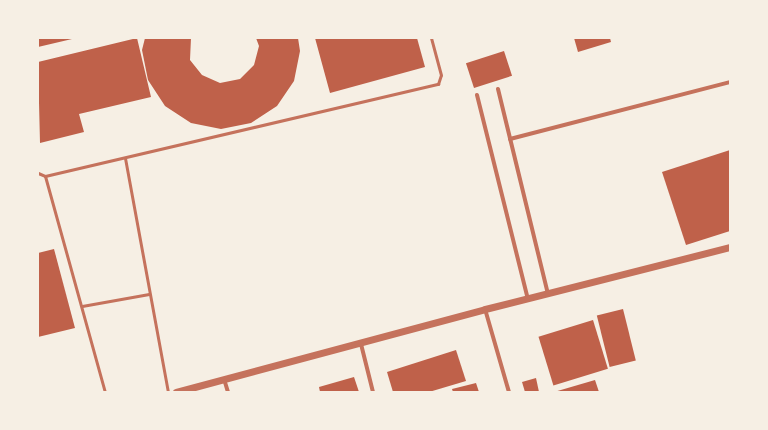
<!DOCTYPE html>
<style>
body{margin:0}
#map{position:relative;width:768px;height:430px;overflow:hidden;background:#f6efe4;font-family:Barlow,sans-serif}
div>[style]{position:absolute}
.building>*{inset:0;background:#bf614a;transform-origin:0 0}
.service>*{height:3px;margin:-1.5px;padding:0 1.5px;transform-origin:1.5px;border-radius:1.5px;background:#c5725c}
.minor>*{height:4px;margin:-2px;padding:0 2px;transform-origin:2px;border-radius:2px;background:#c5725c}
.tertiary>*{height:7px;margin:-3.5px;padding:0 3.5px;transform-origin:3.5px;border-radius:3.5px;background:#c5725c}
span{translate:-50% -50%;white-space:nowrap;text-align:center;line-height:1.15;-webkit-text-stroke:3.5px #f6efe4;paint-order:stroke}
.frame{position:absolute;inset:0;border:39px solid #f6efe4;pointer-events:none}
</style>
<div id="map">
<div class="building">
<div style="clip-path:polygon(38px 38px,71px 38px,72px 39px,38px 47px)"></div>
<div style="clip-path:polygon(137px 38px,151px 97px,79px 114px,84px 132px,40px 143px,38px 62px)"></div>
<div style="clip-path:polygon(145px 38px,191px 38px,190px 60px,202px 75px,220px 83px,240px 79px,254px 65px,259px 46px,256px 38px,298px 38px,300px 51px,294px 81px,277px 106px,251px 123px,221px 129px,191px 123px,165px 106px,148px 80px,142px 50px)"></div>
<div style="clip-path:polygon(315px 38px,417px 38px,425px 67px,330px 93px)"></div>
<div style="clip-path:polygon(574px 38px,610px 38px,611px 42px,578px 52px)"></div>
<div style="left:504px;top:51px;width:26px;height:40px;rotate:72deg"></div>
<div style="clip-path:polygon(730px 150px,730px 231px,686px 245px,662px 172px)"></div>
<div style="clip-path:polygon(54px 249px,75px 328px,38px 337px,38px 253px)"></div>
<div style="left:623px;top:309px;width:53px;height:27px;rotate:76deg"></div>
<div style="left:593px;top:320px;width:51px;height:57px;rotate:73deg"></div>
<div style="clip-path:polygon(456px 350px,466px 381px,429px 392px,393px 392px,387px 372px)"></div>
<div style="clip-path:polygon(354px 377px,359px 392px,320px 392px,319px 387px)"></div>
<div style="clip-path:polygon(536px 378px,539px 392px,525px 392px,522px 382px)"></div>
<div style="clip-path:polygon(595px 380px,599px 392px,554px 392px)"></div>
<div style="clip-path:polygon(476px 383px,479px 392px,453px 392px,452px 389px)"></div>
</div>
<div class="service">
<div style="left:125px;top:158px;width:238px;rotate:79.6deg"></div>
<div style="left:38px;top:173px;width:8px;rotate:23deg"></div>
<div style="left:45px;top:176px;width:404px;rotate:-13.2deg"></div>
<div style="left:438px;top:84px;width:9px;rotate:-72deg"></div>
<div style="left:441px;top:75px;width:38px;rotate:-105deg"></div>
<div style="left:45px;top:176px;width:224px;rotate:74.5deg"></div>
<div style="left:82px;top:306px;width:68px;rotate:-10.2deg"></div>
</div>
<div class="minor">
<div style="left:498px;top:89px;width:211px;rotate:76.3deg"></div>
<div style="left:477px;top:95px;width:210px;rotate:76deg"></div>
<div style="left:510px;top:139px;width:227px;rotate:-14.5deg"></div>
<div style="left:485px;top:309px;width:86px;rotate:73.9deg"></div>
<div style="left:361px;top:344px;width:49px;rotate:76deg"></div>
<div style="left:224px;top:379px;width:14px;rotate:73deg"></div>
</div>
<div class="tertiary">
<div style="left:176px;top:392px;width:320px;rotate:-15deg"></div>
<div style="left:485px;top:309px;width:253px;rotate:-14.2deg"></div>
</div>
<div class="frame"></div>
</div>
